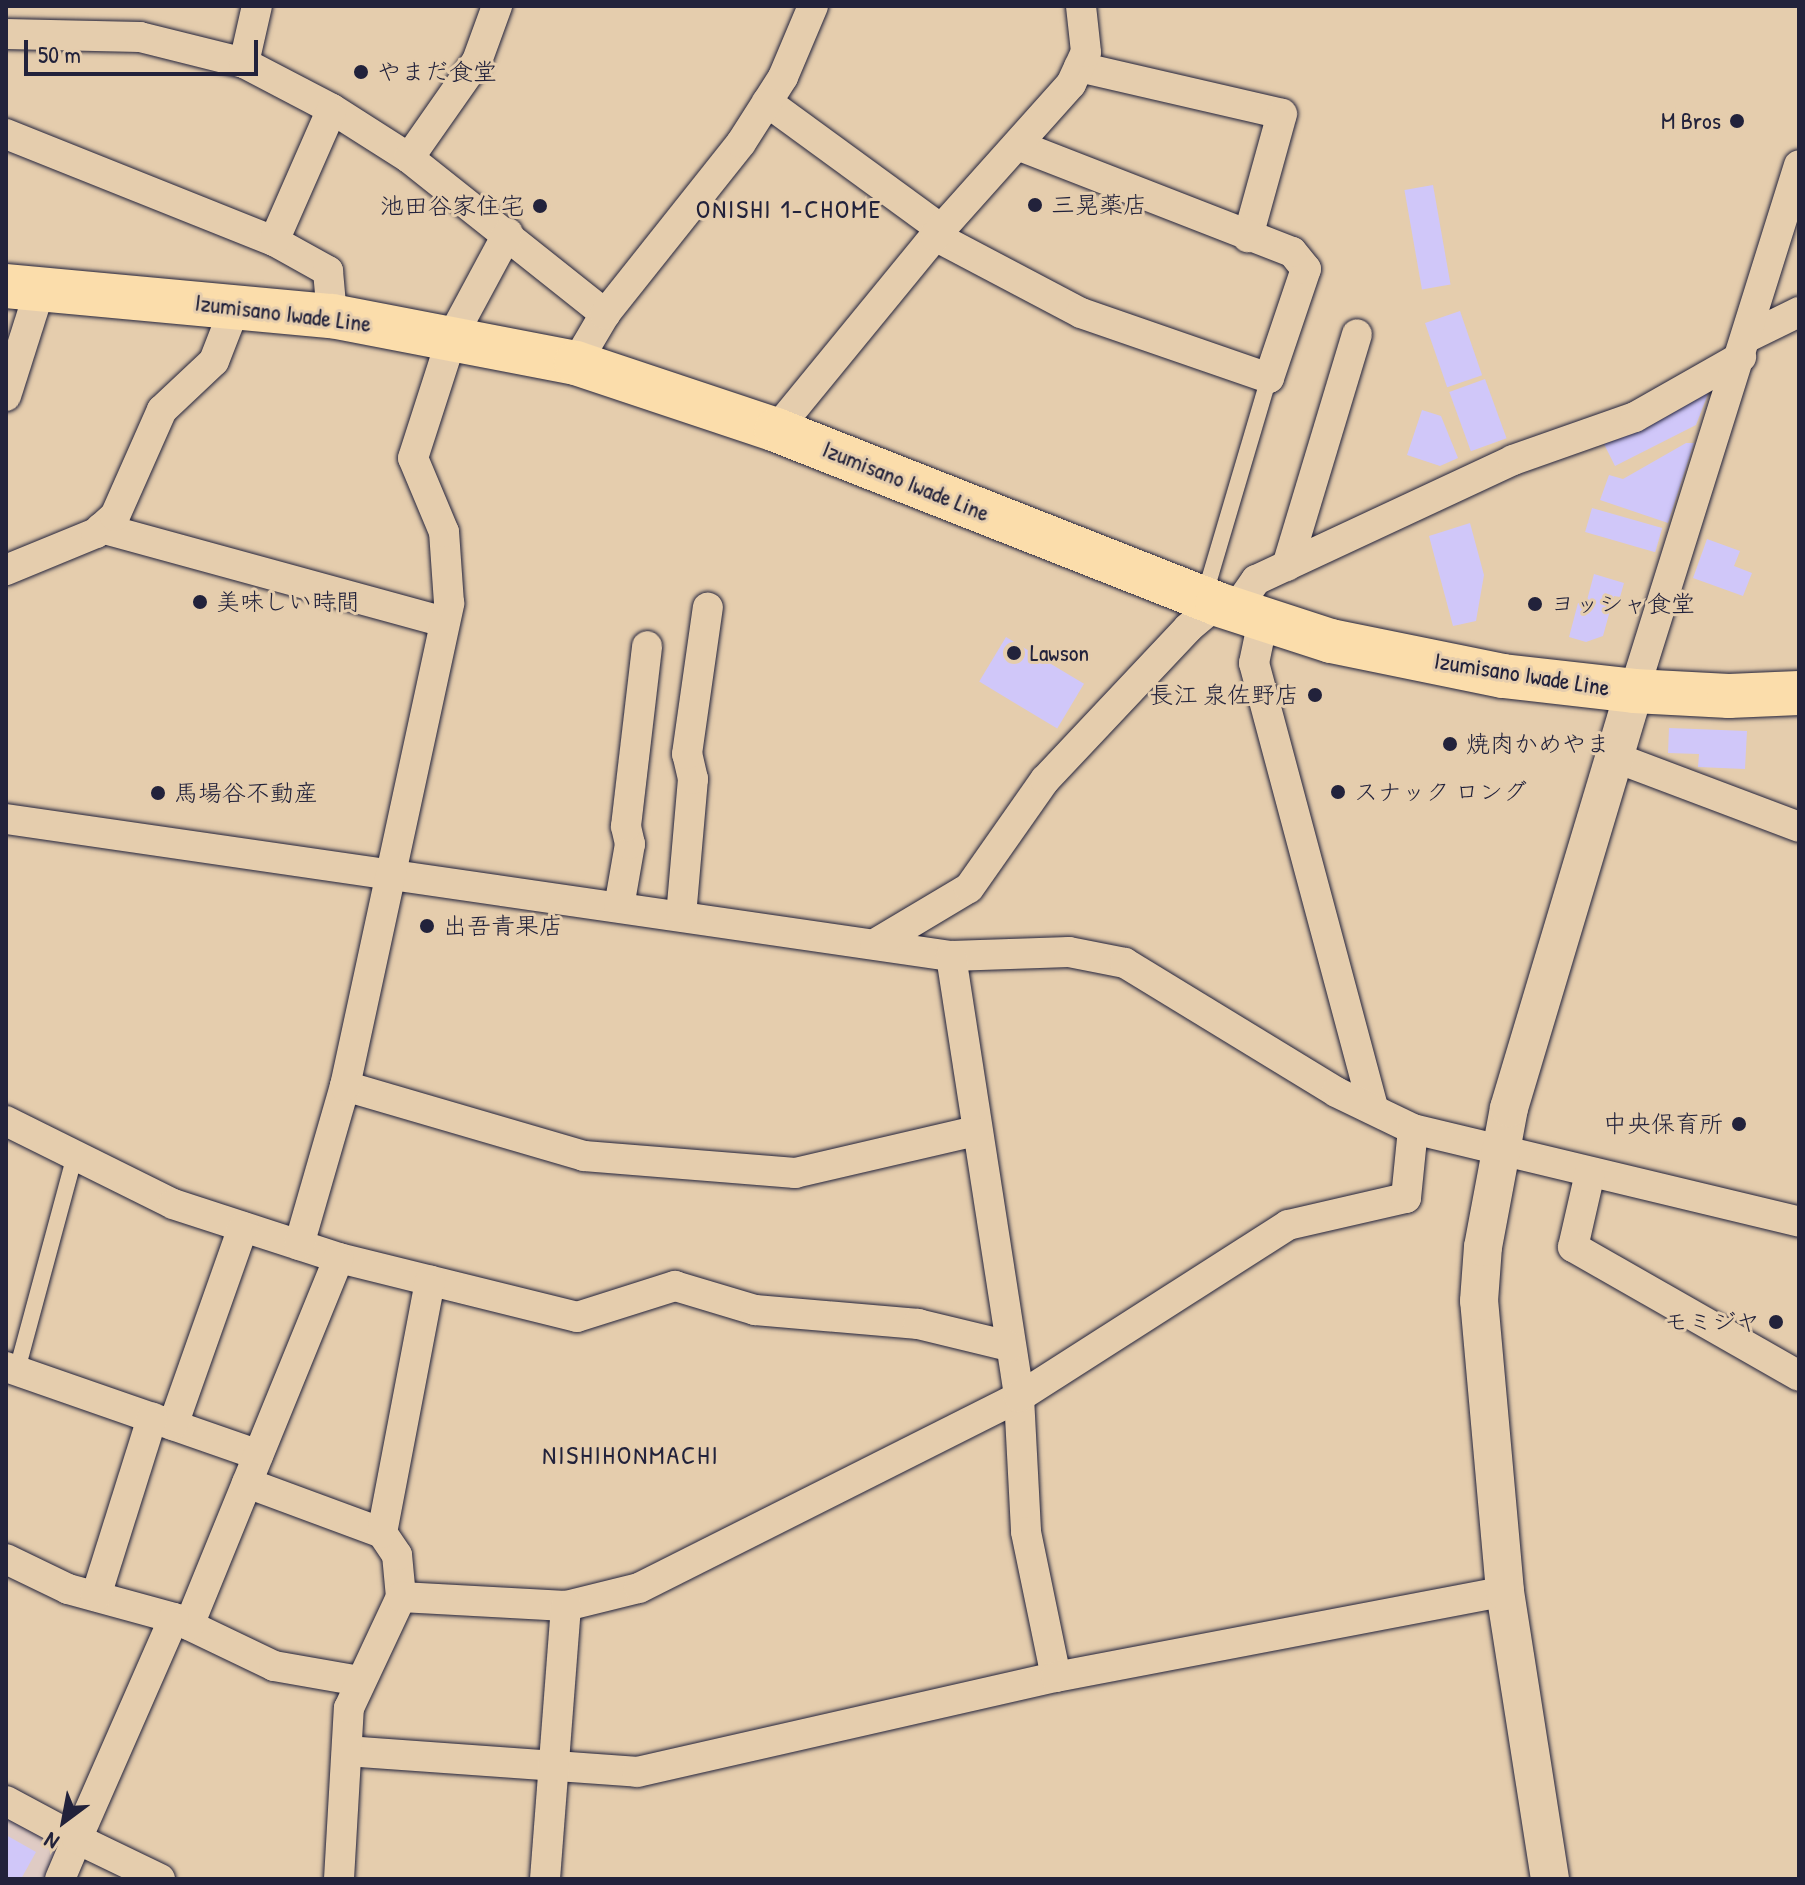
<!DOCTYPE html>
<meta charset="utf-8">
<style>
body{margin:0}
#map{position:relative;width:1805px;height:1885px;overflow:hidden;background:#e5cdad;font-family:"Patrick Hand","Klee One",sans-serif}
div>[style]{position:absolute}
.built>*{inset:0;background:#dfcbc4}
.building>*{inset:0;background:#d0c7f9;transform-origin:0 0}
.roads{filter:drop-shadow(0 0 2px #22223b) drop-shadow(0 0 2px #22223b)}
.service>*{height:16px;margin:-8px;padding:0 8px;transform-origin:8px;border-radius:8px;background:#e5cdad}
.minor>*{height:30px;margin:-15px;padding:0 15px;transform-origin:15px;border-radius:15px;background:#e5cdad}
.tertiary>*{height:38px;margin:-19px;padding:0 19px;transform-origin:19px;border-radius:19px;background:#e5cdad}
.primary>*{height:44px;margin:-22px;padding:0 22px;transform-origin:22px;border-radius:22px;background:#fbddab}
.dots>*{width:22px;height:22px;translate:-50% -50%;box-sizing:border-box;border:4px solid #e5cdad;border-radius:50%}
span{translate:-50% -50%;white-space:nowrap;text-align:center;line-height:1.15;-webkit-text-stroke:6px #e5cdad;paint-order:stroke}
.poi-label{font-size:24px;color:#22223b}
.left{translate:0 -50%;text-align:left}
.right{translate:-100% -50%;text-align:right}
.street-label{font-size:24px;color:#22223b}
.neighbourhood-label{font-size:26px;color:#22223b;letter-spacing:2px}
.frame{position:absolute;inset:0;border:8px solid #22223b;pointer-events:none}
.north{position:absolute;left:24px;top:1781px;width:80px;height:80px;-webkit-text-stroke:6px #e5cdad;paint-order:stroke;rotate:212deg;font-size:22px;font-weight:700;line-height:32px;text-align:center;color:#22223b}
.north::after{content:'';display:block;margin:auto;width:28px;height:36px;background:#22223b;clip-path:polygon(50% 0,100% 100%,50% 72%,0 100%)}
.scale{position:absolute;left:24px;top:40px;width:234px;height:36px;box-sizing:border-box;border:4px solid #22223b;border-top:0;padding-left:10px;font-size:24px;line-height:28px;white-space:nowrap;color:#22223b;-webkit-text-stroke:6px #e5cdad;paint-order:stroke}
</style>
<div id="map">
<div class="built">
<div style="clip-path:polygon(6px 1814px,53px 1842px,59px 1859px,51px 1879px,6px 1879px)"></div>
</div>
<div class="building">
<div style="left:1433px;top:185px;width:101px;height:29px;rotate:80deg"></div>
<div style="left:1460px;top:311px;width:68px;height:37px;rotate:71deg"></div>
<div style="left:1485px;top:379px;width:63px;height:38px;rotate:70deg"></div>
<div style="clip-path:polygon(1702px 383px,1708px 394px,1696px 425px,1615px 466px,1604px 444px)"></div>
<div style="clip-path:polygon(1422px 410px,1441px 416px,1458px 458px,1440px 466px,1407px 455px)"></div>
<div style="clip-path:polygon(1686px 443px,1694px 443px,1668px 523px,1600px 500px,1609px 475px,1623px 479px)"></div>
<div style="left:1592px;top:508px;width:73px;height:25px;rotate:16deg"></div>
<div style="clip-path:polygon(1470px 523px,1484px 575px,1476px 621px,1453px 626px,1429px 536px)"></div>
<div style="clip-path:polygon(1707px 539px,1740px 551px,1734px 566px,1752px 573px,1743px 596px,1693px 578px)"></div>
<div style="clip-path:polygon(1594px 574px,1624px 583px,1620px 597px,1614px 596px,1603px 636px,1586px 642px,1569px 637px,1578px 603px,1586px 604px)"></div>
<div style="left:1006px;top:637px;width:91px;height:52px;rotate:31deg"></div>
<div style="clip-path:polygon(1669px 728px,1747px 731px,1745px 769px,1698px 767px,1699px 754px,1668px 753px)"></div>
<div style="clip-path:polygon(6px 1835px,36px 1852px,21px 1879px,6px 1879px)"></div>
</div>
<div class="roads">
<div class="service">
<div style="left:1204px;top:597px;width:228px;rotate:-73.5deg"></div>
<div style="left:17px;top:1370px;width:223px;rotate:-74.9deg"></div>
</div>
<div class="minor">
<div style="left:6px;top:34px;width:134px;rotate:1.3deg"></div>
<div style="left:140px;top:37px;width:107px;rotate:14deg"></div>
<div style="left:244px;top:63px;width:99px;rotate:27.6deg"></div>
<div style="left:332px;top:109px;width:91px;rotate:32.5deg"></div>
<div style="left:409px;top:158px;width:251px;rotate:38.5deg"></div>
<div style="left:605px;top:314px;width:57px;rotate:120.6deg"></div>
<div style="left:244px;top:63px;width:58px;rotate:-77.2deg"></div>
<div style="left:1079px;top:67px;width:208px;rotate:13deg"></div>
<div style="left:1282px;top:114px;width:128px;rotate:105.5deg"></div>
<div style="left:767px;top:102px;width:215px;rotate:36.1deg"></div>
<div style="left:6px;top:134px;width:289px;rotate:21.8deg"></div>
<div style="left:274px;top:241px;width:62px;rotate:29.1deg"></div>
<div style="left:328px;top:271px;width:45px;rotate:84.9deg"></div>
<div style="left:409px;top:158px;width:118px;rotate:-55deg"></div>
<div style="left:477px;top:61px;width:59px;rotate:-70deg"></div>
<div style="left:935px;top:236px;width:165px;rotate:27.8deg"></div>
<div style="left:1081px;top:313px;width:199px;rotate:19.1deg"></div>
<div style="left:1269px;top:378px;width:115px;rotate:-71.3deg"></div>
<div style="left:1306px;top:269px;width:22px;rotate:-129deg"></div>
<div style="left:1292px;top:252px;width:292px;rotate:-158.7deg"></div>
<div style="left:274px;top:241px;width:144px;rotate:-66.3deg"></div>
<div style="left:605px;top:314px;width:218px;rotate:-51.5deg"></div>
<div style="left:741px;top:143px;width:78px;rotate:-57.5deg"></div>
<div style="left:783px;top:77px;width:77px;rotate:-67.1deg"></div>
<div style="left:1748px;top:337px;width:57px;rotate:-26.1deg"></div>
<div style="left:6px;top:396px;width:112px;rotate:-72.4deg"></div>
<div style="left:776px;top:430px;width:251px;rotate:-50.7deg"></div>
<div style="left:935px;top:236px;width:204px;rotate:-48.2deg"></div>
<div style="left:1071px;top:84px;width:35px;rotate:-65deg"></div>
<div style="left:1086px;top:52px;width:46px;rotate:-96.2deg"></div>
<div style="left:101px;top:528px;width:356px;rotate:15.3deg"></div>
<div style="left:1287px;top:566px;width:242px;rotate:-73.2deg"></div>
<div style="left:6px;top:570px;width:97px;rotate:-22.3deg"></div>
<div style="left:96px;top:533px;width:25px;rotate:-42deg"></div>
<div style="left:115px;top:516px;width:116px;rotate:-66.1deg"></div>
<div style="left:162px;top:410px;width:71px;rotate:-43.3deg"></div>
<div style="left:214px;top:361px;width:58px;rotate:-68.7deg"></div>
<div style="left:1235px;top:610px;width:37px;rotate:-55deg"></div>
<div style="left:1256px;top:580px;width:284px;rotate:-25deg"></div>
<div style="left:1513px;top:460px;width:129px;rotate:-19.4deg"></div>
<div style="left:1635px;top:417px;width:122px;rotate:-29.5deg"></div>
<div style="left:1263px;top:620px;width:44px;rotate:101.8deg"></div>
<div style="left:1254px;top:663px;width:461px;rotate:75deg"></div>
<div style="left:1634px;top:691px;width:551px;rotate:-72.58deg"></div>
<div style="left:1614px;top:757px;width:198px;rotate:20.7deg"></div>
<div style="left:6px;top:819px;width:955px;rotate:8.25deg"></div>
<div style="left:951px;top:956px;width:118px;rotate:-1.9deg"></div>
<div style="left:1069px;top:952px;width:57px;rotate:11.1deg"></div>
<div style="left:1125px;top:963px;width:247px;rotate:31.4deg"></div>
<div style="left:1336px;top:1092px;width:85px;rotate:25.7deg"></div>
<div style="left:1413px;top:1129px;width:397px;rotate:13.5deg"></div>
<div style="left:619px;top:907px;width:64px;rotate:-80.1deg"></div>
<div style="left:630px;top:844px;width:18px;rotate:-103deg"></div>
<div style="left:626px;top:826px;width:181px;rotate:-83.3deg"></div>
<div style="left:681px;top:916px;width:138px;rotate:-85deg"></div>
<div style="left:693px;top:779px;width:26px;rotate:-103deg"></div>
<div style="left:687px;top:754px;width:148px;rotate:-81.9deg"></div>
<div style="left:875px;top:944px;width:109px;rotate:-30.8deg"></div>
<div style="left:969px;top:888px;width:132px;rotate:-54.9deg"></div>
<div style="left:1045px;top:780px;width:209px;rotate:-46.7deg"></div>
<div style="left:1188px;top:628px;width:38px;rotate:-40deg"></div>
<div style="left:951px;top:956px;width:446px;rotate:81.2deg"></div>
<div style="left:1019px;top:1397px;width:135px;rotate:87deg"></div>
<div style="left:1026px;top:1532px;width:148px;rotate:78.3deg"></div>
<div style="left:345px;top:1086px;width:249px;rotate:16.3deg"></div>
<div style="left:584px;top:1156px;width:212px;rotate:4.6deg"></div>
<div style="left:795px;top:1173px;width:186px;rotate:-13.1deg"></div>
<div style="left:6px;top:1121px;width:186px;rotate:26.4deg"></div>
<div style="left:173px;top:1204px;width:175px;rotate:18deg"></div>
<div style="left:339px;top:1258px;width:245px;rotate:13.9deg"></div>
<div style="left:577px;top:1317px;width:103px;rotate:-17.6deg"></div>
<div style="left:675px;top:1286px;width:84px;rotate:16.7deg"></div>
<div style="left:755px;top:1310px;width:164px;rotate:4.9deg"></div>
<div style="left:918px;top:1324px;width:94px;rotate:13.6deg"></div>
<div style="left:1590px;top:1173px;width:76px;rotate:102.9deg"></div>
<div style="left:1573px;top:1247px;width:260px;rotate:29.7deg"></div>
<div style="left:299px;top:1245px;width:166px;rotate:-73.9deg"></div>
<div style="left:345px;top:1086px;width:494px;rotate:-77.8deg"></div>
<div style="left:449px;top:603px;width:71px;rotate:-94deg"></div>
<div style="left:444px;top:532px;width:80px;rotate:-112.7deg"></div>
<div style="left:413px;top:458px;width:127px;rotate:-72.1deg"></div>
<div style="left:452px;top:337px;width:118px;rotate:-61.7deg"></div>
<div style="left:6px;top:1367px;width:267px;rotate:19.2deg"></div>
<div style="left:173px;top:1425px;width:210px;rotate:-70.5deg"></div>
<div style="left:247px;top:1483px;width:144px;rotate:20.3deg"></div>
<div style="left:6px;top:1559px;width:69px;rotate:25.8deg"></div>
<div style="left:68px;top:1589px;width:110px;rotate:15.3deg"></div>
<div style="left:174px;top:1618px;width:111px;rotate:25.6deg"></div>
<div style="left:274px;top:1666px;width:87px;rotate:9.9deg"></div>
<div style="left:96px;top:1596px;width:187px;rotate:-72.5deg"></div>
<div style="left:401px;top:1597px;width:42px;rotate:-95.4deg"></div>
<div style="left:397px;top:1555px;width:27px;rotate:-124deg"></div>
<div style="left:382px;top:1533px;width:257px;rotate:-79.2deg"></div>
<div style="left:189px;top:1625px;width:396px;rotate:-67.8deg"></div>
<div style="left:347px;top:1751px;width:291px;rotate:4.1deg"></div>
<div style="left:637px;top:1772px;width:430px;rotate:-12.8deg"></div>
<div style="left:1056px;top:1677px;width:457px;rotate:-10.8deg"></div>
<div style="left:6px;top:1801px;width:81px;rotate:28.2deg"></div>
<div style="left:77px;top:1839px;width:43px;rotate:113deg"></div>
<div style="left:160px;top:1879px;width:92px;rotate:-154.3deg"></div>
<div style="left:77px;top:1839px;width:241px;rotate:-66.3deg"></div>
<div style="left:339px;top:1879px;width:171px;rotate:-86.7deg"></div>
<div style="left:349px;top:1708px;width:123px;rotate:-64.9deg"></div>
<div style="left:401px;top:1597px;width:165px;rotate:3.1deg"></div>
<div style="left:566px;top:1606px;width:75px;rotate:-13.9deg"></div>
<div style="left:639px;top:1588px;width:425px;rotate:-26.7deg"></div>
<div style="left:1019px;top:1397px;width:319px;rotate:-32.6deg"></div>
<div style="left:1288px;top:1225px;width:121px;rotate:-12.9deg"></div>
<div style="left:1406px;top:1198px;width:69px;rotate:-84.2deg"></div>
<div style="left:545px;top:1879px;width:274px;rotate:-85.6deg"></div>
</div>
<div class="tertiary">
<div style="left:1550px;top:1879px;width:291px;rotate:-98.9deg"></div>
<div style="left:1505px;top:1591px;width:291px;rotate:-95.1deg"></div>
<div style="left:1479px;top:1301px;width:54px;rotate:-85.8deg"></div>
<div style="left:1483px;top:1247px;width:141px;rotate:-79.4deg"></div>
<div style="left:1509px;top:1108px;width:435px;rotate:-73.3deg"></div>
</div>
<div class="primary">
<div style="left:6px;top:286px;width:327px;rotate:5.3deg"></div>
<div style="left:332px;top:316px;width:248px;rotate:10.9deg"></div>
<div style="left:576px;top:363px;width:211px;rotate:18.5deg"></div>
<div style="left:776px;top:430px;width:474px;rotate:21.5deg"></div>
<div style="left:1217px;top:604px;width:120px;rotate:18deg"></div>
<div style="left:1331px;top:641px;width:176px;rotate:11.5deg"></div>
<div style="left:1503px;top:676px;width:132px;rotate:6.5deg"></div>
<div style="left:1634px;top:691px;width:95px;rotate:3deg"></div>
<div style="left:1729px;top:696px;width:70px;rotate:-2.5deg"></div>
</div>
</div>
<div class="dots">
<div style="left:361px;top:72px;background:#22223b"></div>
<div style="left:1737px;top:121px;background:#22223b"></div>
<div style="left:1035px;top:205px;background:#22223b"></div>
<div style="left:540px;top:206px;background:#22223b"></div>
<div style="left:200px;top:602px;background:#22223b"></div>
<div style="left:1535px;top:604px;background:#22223b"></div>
<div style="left:1014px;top:653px;background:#22223b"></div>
<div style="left:1315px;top:695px;background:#22223b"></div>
<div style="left:1450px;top:744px;background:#22223b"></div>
<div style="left:1338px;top:792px;background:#22223b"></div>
<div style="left:158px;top:793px;background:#22223b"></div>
<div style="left:427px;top:926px;background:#22223b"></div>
<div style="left:1739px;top:1124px;background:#22223b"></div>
<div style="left:1776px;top:1322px;background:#22223b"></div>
</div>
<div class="poi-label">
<span class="left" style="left:377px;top:72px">やまだ食堂</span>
<span class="right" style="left:1721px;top:121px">M Bros</span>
<span class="left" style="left:1051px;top:205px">三晃薬店</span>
<span class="right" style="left:524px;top:206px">池田谷家住宅</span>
<span class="left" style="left:216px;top:602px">美味しい時間</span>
<span class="left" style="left:1551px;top:604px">ヨッシャ食堂</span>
<span class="left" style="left:1030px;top:653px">Lawson</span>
<span class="right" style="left:1299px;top:695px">長江 泉佐野店</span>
<span class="left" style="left:1466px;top:744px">焼肉かめやま</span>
<span class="left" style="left:1354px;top:792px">スナック ロング</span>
<span class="left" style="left:174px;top:793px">馬場谷不動産</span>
<span class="left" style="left:443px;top:926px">出吾青果店</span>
<span class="right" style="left:1723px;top:1124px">中央保育所</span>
<span class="right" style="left:1760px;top:1322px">モミジヤ</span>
</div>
<div class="street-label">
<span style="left:283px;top:313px;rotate:7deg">Izumisano Iwade Line</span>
<span style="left:906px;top:481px;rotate:22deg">Izumisano Iwade Line</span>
<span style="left:1522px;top:674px;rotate:9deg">Izumisano Iwade Line</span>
</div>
<div class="neighbourhood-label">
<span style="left:789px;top:209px">ONISHI 1-CHOME</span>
<span style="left:631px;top:1455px">NISHIHONMACHI</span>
</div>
<div class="frame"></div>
<div class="north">N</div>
<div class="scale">50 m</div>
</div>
